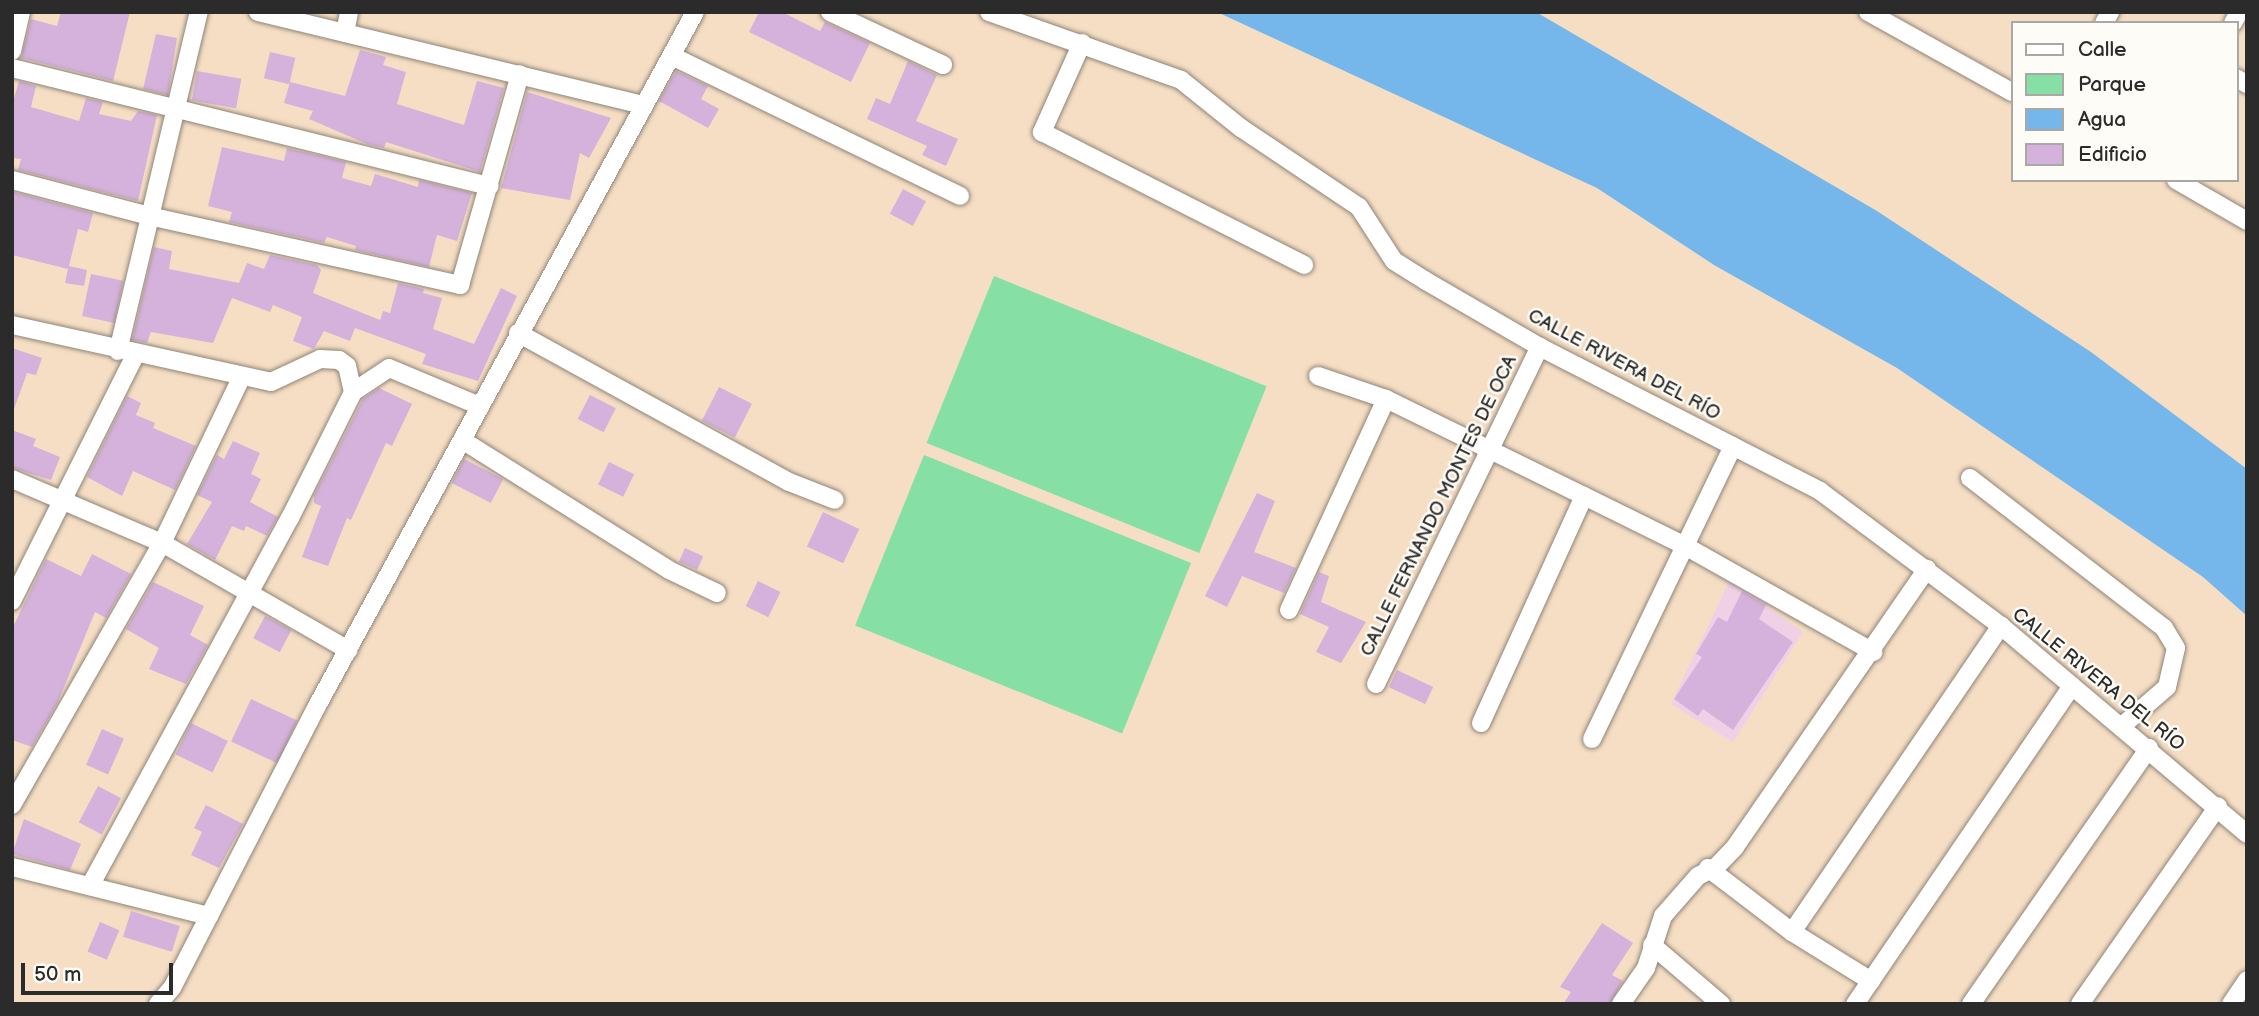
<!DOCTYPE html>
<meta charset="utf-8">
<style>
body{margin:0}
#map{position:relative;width:2259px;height:1016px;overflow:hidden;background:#f5dec4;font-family:"Balsamiq Sans",sans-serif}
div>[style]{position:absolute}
.built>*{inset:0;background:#efd0e6}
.green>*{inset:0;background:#86e0a5;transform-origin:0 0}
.water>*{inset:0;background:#75b7ea}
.building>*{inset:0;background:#d4b2db;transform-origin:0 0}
.roads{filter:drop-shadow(0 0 2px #908478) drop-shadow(0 0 2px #908478)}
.street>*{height:18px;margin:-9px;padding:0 9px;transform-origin:9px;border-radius:9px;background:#fff}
span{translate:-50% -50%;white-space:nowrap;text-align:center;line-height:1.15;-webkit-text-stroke:5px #fdfcf7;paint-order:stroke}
.street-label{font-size:19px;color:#2b2b2b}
.frame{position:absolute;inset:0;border:14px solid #2b2b2b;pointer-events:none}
.legend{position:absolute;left:2011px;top:21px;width:228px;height:161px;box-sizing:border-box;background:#fdfcf7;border:2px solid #a9a8a5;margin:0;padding:9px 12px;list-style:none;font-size:21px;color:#2b2b2b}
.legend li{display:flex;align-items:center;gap:14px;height:35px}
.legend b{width:35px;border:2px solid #a9a8a5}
.scale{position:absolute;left:21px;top:963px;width:152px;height:32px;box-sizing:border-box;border:4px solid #2b2b2b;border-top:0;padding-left:9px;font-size:21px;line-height:24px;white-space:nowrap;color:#2b2b2b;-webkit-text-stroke:5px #fdfcf7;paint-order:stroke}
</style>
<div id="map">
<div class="built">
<div style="clip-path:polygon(1729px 582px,1769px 600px,1768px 608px,1803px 632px,1733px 742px,1671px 704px)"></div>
</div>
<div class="green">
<div style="left:994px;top:276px;width:294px;height:180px;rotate:22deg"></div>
<div style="left:924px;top:455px;width:288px;height:184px;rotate:22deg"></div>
</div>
<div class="water">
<div style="clip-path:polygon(1217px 12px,1536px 12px,1877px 211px,2091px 352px,2247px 469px,2247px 616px,2203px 577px,1897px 368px,1714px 265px,1597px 188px)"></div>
</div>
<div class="building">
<div style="clip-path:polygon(61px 12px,130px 12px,113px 81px,21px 58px,31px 19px,57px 26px)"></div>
<div style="clip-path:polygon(759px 12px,782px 12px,820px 31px,825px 22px,870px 43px,851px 82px,749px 32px)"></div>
<div style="clip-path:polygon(156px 34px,177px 38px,168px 95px,143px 89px)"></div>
<div style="clip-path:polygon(360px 50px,386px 57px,383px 65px,406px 72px,397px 104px,464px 125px,477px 81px,504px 88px,480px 172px,386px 142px,384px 148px,367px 144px,309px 119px,313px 111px,284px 103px,290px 82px,345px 96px)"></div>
<div style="left:270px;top:52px;width:26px;height:27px;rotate:13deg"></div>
<div style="clip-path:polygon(908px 61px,937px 75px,916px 121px,958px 139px,946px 166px,922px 155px,927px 146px,867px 119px,876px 98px,890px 104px)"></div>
<div style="left:197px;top:71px;width:45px;height:30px;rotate:10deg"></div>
<div style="clip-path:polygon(676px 71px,708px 86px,701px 99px,719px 109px,708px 128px,659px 101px)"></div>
<div style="clip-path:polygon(19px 81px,36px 86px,31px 107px,79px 121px,86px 98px,103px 102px,99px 114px,131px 121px,138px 111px,157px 115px,138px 201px,18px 170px,21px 159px,12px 158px,12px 105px)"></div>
<div style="clip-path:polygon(527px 92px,611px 118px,589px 158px,580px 153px,570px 200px,501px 188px)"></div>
<div style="clip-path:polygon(222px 147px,284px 161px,287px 148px,346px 162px,342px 178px,371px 186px,375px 174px,418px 187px,419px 180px,472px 193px,457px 241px,437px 235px,429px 267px,355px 250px,356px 246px,327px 237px,324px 243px,229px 222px,232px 212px,208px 206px)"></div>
<div style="left:903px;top:189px;width:26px;height:28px;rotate:28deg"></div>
<div style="clip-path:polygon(13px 192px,93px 213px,88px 232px,78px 229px,69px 266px,87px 270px,84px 286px,65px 283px,68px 269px,12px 255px)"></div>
<div style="clip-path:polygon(154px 247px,172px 251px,169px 269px,239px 283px,247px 263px,264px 269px,270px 255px,317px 265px,321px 270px,313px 293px,380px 320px,383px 311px,390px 313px,398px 283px,424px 289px,423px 293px,442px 298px,433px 329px,474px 344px,501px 288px,517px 296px,478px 381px,422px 364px,426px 354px,355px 328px,350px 341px,324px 331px,314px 349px,293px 341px,302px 317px,273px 305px,270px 312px,232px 298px,213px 343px,151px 332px,147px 343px,132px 340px)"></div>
<div style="left:91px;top:274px;width:33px;height:43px;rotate:12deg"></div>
<div style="clip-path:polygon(12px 348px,42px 358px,36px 375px,27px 373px,14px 409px)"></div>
<div style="left:719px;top:387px;width:37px;height:38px;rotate:27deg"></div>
<div style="clip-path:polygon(379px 388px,412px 404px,392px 446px,386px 443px,351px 520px,347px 518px,328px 566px,302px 557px,321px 506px,314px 503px,314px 495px,363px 399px)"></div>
<div style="left:590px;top:395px;width:29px;height:27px;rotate:27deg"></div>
<div style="clip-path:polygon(127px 396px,141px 403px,136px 415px,155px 423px,153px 428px,196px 446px,175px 490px,133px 471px,122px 496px,87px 477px)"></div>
<div style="clip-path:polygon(12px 430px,36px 439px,33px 446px,60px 457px,51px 480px,12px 468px)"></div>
<div style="clip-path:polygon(233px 441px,260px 453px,251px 474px,261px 479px,250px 502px,278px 517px,267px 536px,246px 526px,244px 531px,232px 526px,215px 560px,187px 544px,212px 502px,197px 495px,217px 455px,224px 459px)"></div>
<div style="left:464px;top:459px;width:44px;height:27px;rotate:27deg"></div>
<div style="left:609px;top:462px;width:28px;height:25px;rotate:26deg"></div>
<div style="clip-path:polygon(1257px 493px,1275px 501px,1254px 552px,1296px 568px,1284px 593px,1242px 576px,1227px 607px,1205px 596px)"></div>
<div style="left:823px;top:512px;width:40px;height:38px;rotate:25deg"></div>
<div style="left:685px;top:548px;width:20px;height:15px;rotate:24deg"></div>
<div style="clip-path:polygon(92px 554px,131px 574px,106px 618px,95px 612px,57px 704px,32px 747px,12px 740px,12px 629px,46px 559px,81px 576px)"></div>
<div style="clip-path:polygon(1319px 572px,1329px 576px,1321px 602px,1366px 622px,1341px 663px,1316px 652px,1329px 627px,1300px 614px)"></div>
<div style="left:758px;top:581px;width:25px;height:28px;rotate:26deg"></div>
<div style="clip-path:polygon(153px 582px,204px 606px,190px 635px,208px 645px,186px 684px,149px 669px,159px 648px,126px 629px)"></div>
<div style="clip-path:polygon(1742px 591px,1766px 605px,1759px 619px,1793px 642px,1733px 730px,1703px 709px,1698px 716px,1674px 699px,1702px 657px,1696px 654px,1718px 617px,1727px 622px)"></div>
<div style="left:265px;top:616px;width:30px;height:25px;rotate:28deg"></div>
<div style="left:1397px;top:670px;width:40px;height:19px;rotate:25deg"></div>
<div style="left:251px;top:699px;width:51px;height:47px;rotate:25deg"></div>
<div style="left:191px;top:723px;width:41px;height:35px;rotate:26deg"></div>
<div style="left:102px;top:729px;width:24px;height:39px;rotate:24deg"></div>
<div style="left:98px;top:786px;width:26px;height:41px;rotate:28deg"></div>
<div style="clip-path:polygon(206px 805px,243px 824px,219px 868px,191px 855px,202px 832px,194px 828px)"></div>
<div style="clip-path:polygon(24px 819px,81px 844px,70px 870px,12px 854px)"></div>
<div style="left:131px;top:911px;width:51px;height:27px;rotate:17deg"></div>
<div style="left:100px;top:922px;width:21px;height:32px;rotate:23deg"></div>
<div style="clip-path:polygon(1602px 923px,1633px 943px,1612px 975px,1623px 981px,1610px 1004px,1563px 1004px,1571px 992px,1560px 987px)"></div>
</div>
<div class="roads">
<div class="street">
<div style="left:258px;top:12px;width:396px;rotate:13.6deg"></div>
<div style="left:830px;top:12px;width:125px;rotate:25.1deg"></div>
<div style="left:989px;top:12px;width:204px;rotate:19.5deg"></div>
<div style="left:1181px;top:80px;width:77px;rotate:38.7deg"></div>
<div style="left:1241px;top:128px;width:142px;rotate:33.8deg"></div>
<div style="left:1359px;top:207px;width:64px;rotate:57.1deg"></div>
<div style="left:1394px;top:261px;width:38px;rotate:32deg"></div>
<div style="left:1426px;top:281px;width:132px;rotate:30.1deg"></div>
<div style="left:1540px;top:347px;width:315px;rotate:27.2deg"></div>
<div style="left:1820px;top:491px;width:226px;rotate:36.7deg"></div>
<div style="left:2001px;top:626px;width:322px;rotate:40.2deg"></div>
<div style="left:1868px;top:12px;width:165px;rotate:29.1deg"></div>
<div style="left:2104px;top:23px;width:13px;rotate:-61deg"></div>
<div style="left:2233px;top:23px;width:13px;rotate:-61deg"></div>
<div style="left:345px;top:33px;width:21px;rotate:-79deg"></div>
<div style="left:1082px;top:43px;width:98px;rotate:114.2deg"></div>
<div style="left:1042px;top:132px;width:294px;rotate:26.9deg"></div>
<div style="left:12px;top:51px;width:40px;rotate:-77deg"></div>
<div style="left:674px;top:57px;width:318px;rotate:25.9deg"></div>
<div style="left:12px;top:68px;width:492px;rotate:13.9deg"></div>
<div style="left:2236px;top:78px;width:13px;rotate:29deg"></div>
<div style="left:12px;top:180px;width:142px;rotate:14.7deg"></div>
<div style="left:149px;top:216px;width:319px;rotate:12.5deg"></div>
<div style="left:460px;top:285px;width:219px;rotate:-74.1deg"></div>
<div style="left:2176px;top:180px;width:82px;rotate:30deg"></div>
<div style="left:12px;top:325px;width:265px;rotate:12.4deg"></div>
<div style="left:271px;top:382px;width:54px;rotate:-25.1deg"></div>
<div style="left:320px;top:359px;width:19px;rotate:3deg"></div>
<div style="left:339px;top:360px;width:10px;rotate:37deg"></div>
<div style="left:347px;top:366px;width:27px;rotate:77deg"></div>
<div style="left:518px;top:333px;width:309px;rotate:28.8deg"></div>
<div style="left:789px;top:482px;width:49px;rotate:21.4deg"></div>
<div style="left:118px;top:351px;width:349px;rotate:-76.6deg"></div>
<div style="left:1318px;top:376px;width:72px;rotate:18.7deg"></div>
<div style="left:1386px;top:399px;width:220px;rotate:26.1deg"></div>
<div style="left:1584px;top:496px;width:115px;rotate:26.3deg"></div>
<div style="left:1687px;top:547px;width:214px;rotate:29.4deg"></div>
<div style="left:462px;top:440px;width:244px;rotate:32.1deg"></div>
<div style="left:669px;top:570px;width:53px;rotate:25.6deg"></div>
<div style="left:1970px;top:478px;width:245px;rotate:37.7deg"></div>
<div style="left:2164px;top:628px;width:23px;rotate:59deg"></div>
<div style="left:2176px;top:648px;width:40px;rotate:103deg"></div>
<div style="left:2167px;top:687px;width:60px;rotate:139.1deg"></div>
<div style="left:12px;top:479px;width:163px;rotate:23.1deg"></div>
<div style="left:162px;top:543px;width:215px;rotate:29.9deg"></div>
<div style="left:12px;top:601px;width:275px;rotate:-63.4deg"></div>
<div style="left:1289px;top:610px;width:232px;rotate:-65.3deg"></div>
<div style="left:1376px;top:684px;width:375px;rotate:-64.1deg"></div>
<div style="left:1481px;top:723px;width:249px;rotate:-65.6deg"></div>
<div style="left:1592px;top:739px;width:325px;rotate:-64.3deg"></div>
<div style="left:12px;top:805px;width:302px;rotate:-60.2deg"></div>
<div style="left:162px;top:543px;width:185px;rotate:-64.4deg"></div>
<div style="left:12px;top:867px;width:203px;rotate:14deg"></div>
<div style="left:1708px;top:868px;width:106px;rotate:37.3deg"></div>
<div style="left:1792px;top:932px;width:93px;rotate:31.8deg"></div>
<div style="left:90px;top:886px;width:419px;rotate:-61.5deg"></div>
<div style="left:290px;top:518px;width:141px;rotate:-63.4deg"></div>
<div style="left:353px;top:392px;width:43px;rotate:-33.7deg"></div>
<div style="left:389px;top:368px;width:99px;rotate:22.7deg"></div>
<div style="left:1792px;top:932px;width:371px;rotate:-55.7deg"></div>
<div style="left:1652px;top:945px;width:91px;rotate:40.5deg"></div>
<div style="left:158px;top:1004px;width:21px;rotate:-49deg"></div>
<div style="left:172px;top:988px;width:317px;rotate:-62.8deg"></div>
<div style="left:317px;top:706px;width:790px;rotate:-61.42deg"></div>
<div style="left:1621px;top:1004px;width:44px;rotate:-55.2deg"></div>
<div style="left:1646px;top:968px;width:55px;rotate:-71.9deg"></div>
<div style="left:1663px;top:916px;width:53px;rotate:-48.8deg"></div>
<div style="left:1698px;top:876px;width:20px;rotate:-27deg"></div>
<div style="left:1716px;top:867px;width:28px;rotate:-46deg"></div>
<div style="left:1735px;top:847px;width:338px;rotate:-55.4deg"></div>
<div style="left:1855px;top:1004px;width:385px;rotate:-55.7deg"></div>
<div style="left:1971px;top:1004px;width:312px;rotate:-55.2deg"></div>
<div style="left:2080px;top:1004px;width:241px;rotate:-55.1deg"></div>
<div style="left:2231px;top:1004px;width:29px;rotate:-56deg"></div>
</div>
</div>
<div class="street-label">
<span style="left:1624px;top:365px;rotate:28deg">CALLE RIVERA DEL RÍO</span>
<span style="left:1439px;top:506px;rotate:-64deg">CALLE FERNANDO MONTES DE OCA</span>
<span style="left:2098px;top:680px;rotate:39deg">CALLE RIVERA DEL RÍO</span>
</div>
<div class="frame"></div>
<ul class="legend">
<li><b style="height:9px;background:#fff"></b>Calle</li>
<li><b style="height:19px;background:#86e0a5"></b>Parque</li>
<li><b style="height:19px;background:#75b7ea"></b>Agua</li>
<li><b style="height:19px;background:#d4b2db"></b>Edificio</li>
</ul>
<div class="scale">50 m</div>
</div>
